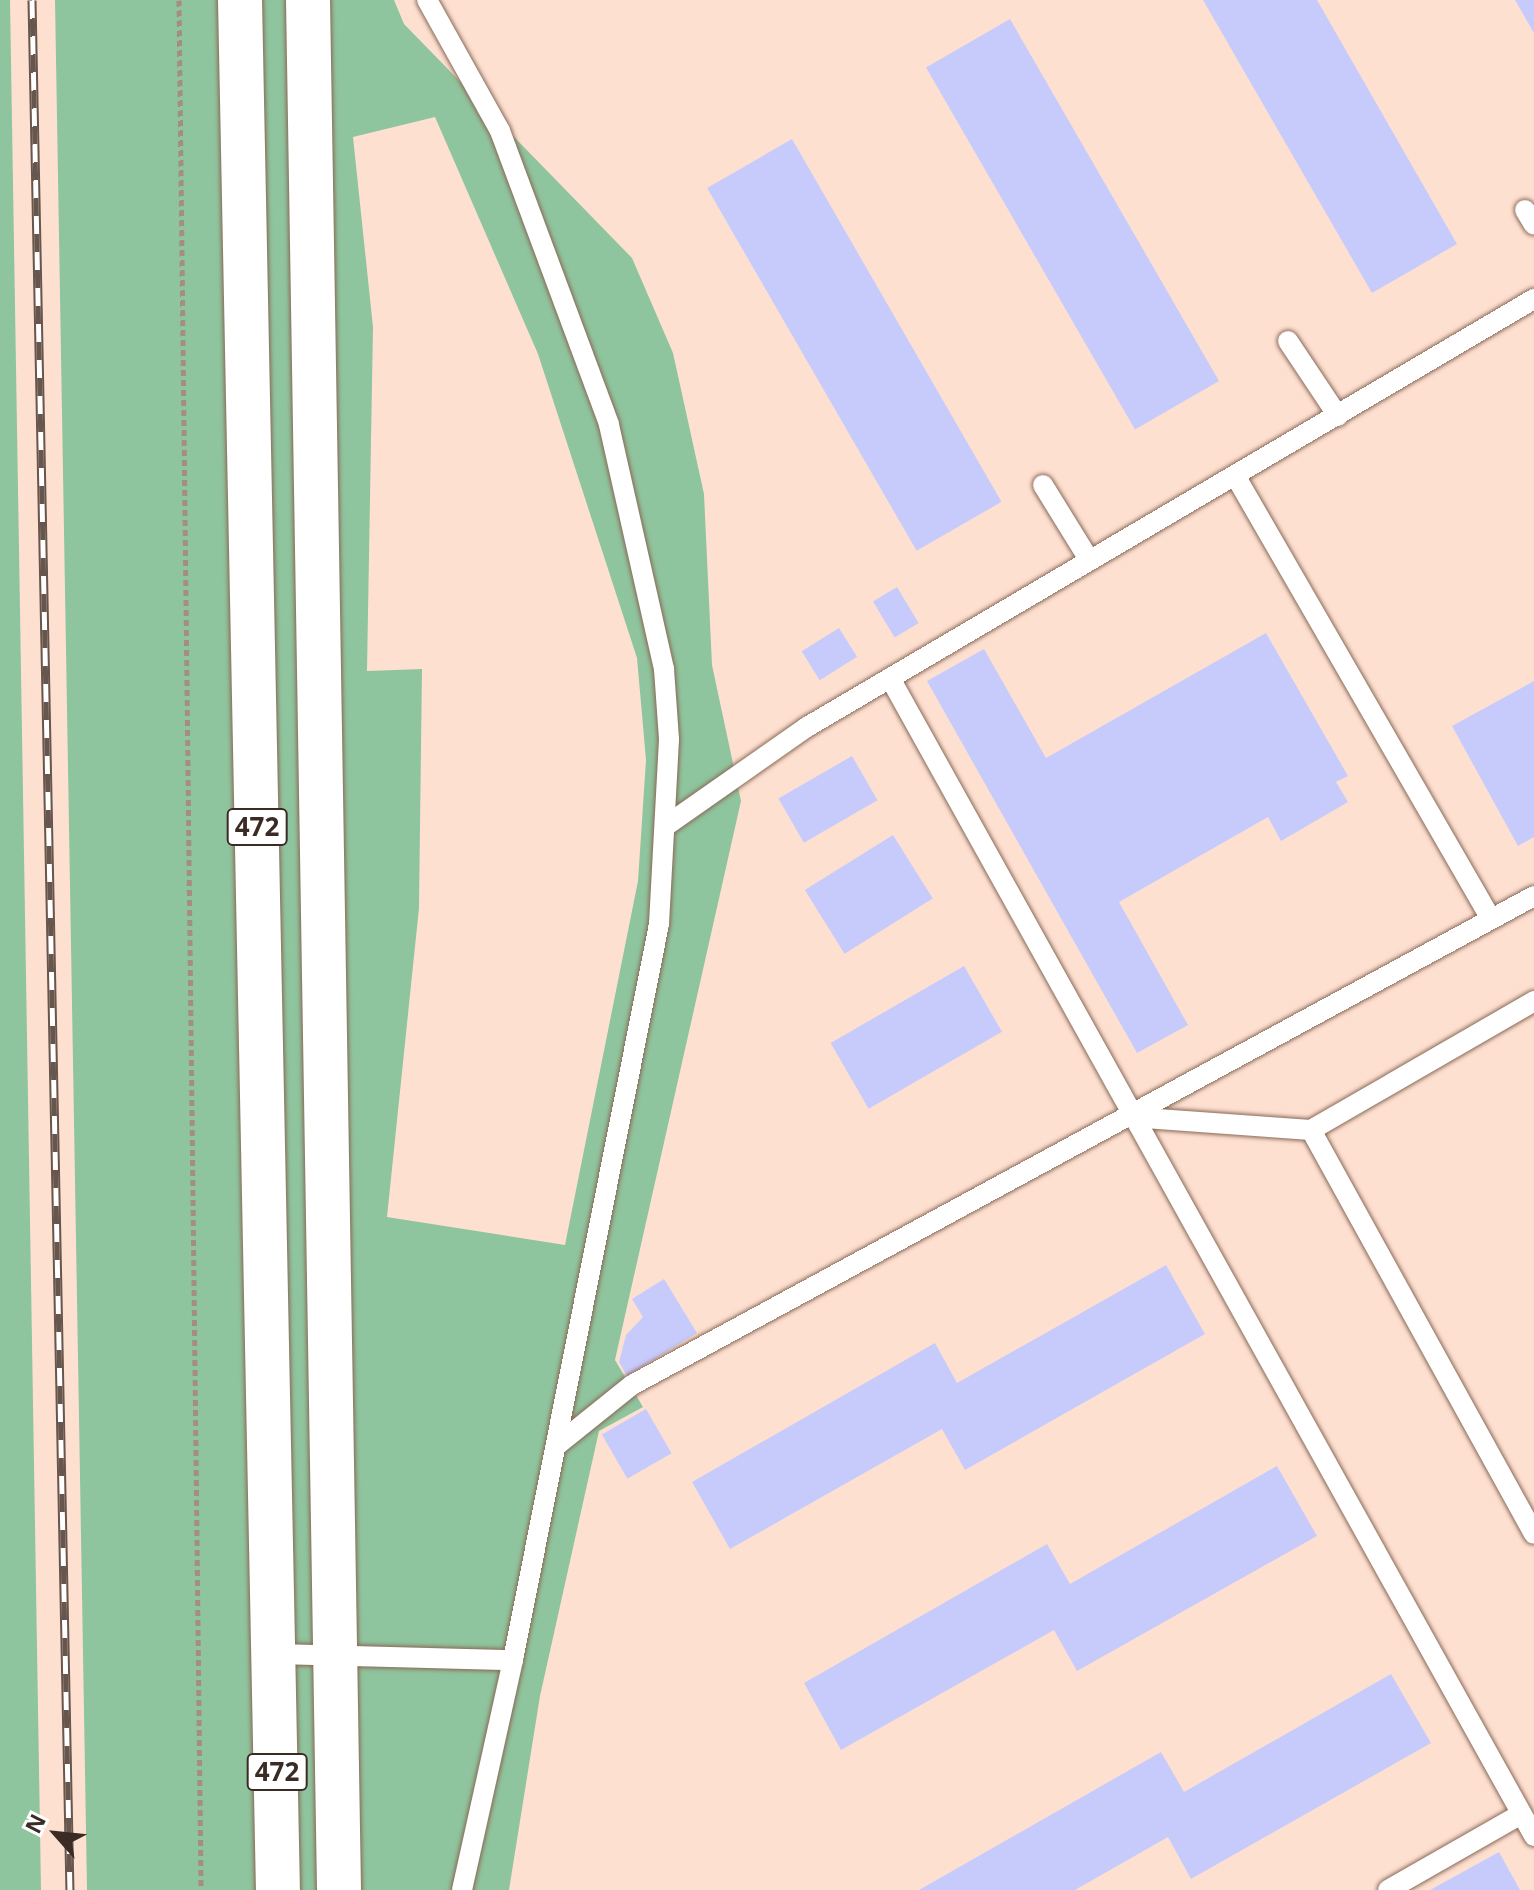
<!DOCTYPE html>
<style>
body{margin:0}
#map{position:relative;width:1534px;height:1890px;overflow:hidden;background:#fee0d1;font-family:"Noto Sans",sans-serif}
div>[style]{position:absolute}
.green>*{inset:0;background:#8fc59e}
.building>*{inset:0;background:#c7cbfc;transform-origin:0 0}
.path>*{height:5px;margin-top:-2.5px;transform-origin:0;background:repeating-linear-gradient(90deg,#a48d82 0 6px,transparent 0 10px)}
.roads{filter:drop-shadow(0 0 2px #896957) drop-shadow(0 0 2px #896957)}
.lane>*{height:20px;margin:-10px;padding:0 10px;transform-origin:10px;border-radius:10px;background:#fff}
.primary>*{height:44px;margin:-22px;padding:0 22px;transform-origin:22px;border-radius:22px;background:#fff}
.rail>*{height:9px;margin-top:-4.5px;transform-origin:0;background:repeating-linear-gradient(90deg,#fff 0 18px,#67564d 0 36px);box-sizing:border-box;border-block:2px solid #67564d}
span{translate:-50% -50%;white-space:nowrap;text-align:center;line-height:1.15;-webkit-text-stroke:6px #fff;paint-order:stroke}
.shield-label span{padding:2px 6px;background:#fff;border:2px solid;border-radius:6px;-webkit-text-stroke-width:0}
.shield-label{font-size:26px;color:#3a2c25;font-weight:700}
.north{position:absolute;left:16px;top:1794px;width:80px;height:80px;-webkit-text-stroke:6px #fff;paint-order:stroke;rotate:297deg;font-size:22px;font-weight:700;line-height:32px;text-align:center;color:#3a2c25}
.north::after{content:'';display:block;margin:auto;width:28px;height:36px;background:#3a2c25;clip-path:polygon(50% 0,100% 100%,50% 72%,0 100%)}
</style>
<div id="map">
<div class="green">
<div style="clip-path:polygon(0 0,10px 0,41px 1890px,0 1890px)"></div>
<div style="clip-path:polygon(evenodd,55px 0,394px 0,404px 24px,632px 258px,673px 353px,704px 494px,712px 665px,741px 801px,615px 1360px,643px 1407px,599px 1431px,540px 1696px,509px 1890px,87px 1890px,55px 0,435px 117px,538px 354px,637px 658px,646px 760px,638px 881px,565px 1245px,387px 1217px,419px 908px,422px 669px,367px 671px,373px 327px,353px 137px,435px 117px)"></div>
</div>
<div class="building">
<div style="clip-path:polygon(1203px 0,1317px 0,1457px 244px,1372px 293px)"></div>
<div style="clip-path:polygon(1515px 0,1534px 0,1534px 33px)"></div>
<div style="left:1010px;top:19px;width:418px;height:97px;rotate:60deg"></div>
<div style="left:792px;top:139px;width:419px;height:98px;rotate:60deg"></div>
<div style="left:897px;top:587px;width:42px;height:28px;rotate:59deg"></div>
<div style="left:839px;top:628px;width:34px;height:44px;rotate:58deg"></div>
<div style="clip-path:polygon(1266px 633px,1348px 776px,1336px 782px,1348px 802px,1281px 841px,1268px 817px,1119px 902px,1188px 1025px,1137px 1053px,927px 681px,984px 649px,1046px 758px)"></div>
<div style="clip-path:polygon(1534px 681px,1534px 837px,1518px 846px,1452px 726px)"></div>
<div style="left:852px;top:756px;width:51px;height:85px;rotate:60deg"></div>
<div style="left:893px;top:835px;width:75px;height:104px;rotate:58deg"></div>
<div style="left:964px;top:966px;width:76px;height:154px;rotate:60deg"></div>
<div style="clip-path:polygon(1166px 1265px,1205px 1334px,965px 1470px,942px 1429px,730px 1549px,692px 1482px,935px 1343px,957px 1383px)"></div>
<div style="clip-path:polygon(664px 1279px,697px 1333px,627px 1376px,619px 1362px,626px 1335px,643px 1317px,632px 1299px)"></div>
<div style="left:646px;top:1409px;width:51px;height:51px;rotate:60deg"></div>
<div style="clip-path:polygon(1277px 1466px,1317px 1536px,1077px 1671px,1054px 1630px,841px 1750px,804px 1683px,1047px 1544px,1070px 1584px)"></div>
<div style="clip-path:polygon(1391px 1674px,1431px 1743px,1191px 1879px,1168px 1837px,1075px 1890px,919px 1890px,1161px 1752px,1184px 1792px)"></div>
<div style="clip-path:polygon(1499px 1852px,1520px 1890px,1430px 1890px)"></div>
</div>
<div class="path">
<div style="left:179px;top:0;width:1890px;rotate:89.33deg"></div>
</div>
<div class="roads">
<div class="lane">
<div style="left:1525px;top:210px;width:17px;rotate:59deg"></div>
<div style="left:1288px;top:341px;width:90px;rotate:56.3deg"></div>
<div style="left:1236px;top:477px;width:510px;rotate:60.02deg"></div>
<div style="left:1043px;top:485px;width:86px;rotate:58.3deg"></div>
<div style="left:890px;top:678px;width:1325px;rotate:60.92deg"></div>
<div style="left:667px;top:825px;width:171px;rotate:-35deg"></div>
<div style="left:807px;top:727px;width:844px;rotate:-30.49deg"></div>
<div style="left:1130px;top:1117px;width:181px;rotate:4.1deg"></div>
<div style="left:1311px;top:1130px;width:461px;rotate:61.1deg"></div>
<div style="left:1311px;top:1130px;width:258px;rotate:-30deg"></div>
<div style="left:556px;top:1446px;width:97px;rotate:-38.8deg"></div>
<div style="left:632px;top:1385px;width:1026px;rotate:-28.46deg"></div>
<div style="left:277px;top:1654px;width:236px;rotate:1.5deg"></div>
<div style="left:513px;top:1660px;width:750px;rotate:-78.78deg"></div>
<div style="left:659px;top:924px;width:185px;rotate:-86.9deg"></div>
<div style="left:669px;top:739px;width:70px;rotate:-94.1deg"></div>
<div style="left:664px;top:669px;width:251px;rotate:-102.7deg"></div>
<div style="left:609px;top:424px;width:313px;rotate:-110.4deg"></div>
<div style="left:500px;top:131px;width:150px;rotate:-119.1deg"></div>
<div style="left:462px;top:1890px;width:236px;rotate:-77.5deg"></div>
<div style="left:1388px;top:1890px;width:153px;rotate:-29.7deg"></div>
</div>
<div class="primary">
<div style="left:240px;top:0;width:1890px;rotate:88.85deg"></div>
<div style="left:308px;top:0;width:1890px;rotate:89.06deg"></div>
</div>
</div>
<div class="rail">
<div style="left:32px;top:0;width:1890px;rotate:88.85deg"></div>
</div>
<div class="shield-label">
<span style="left:257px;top:827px">472</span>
<span style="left:277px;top:1772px">472</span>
</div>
<div class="north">N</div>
</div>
